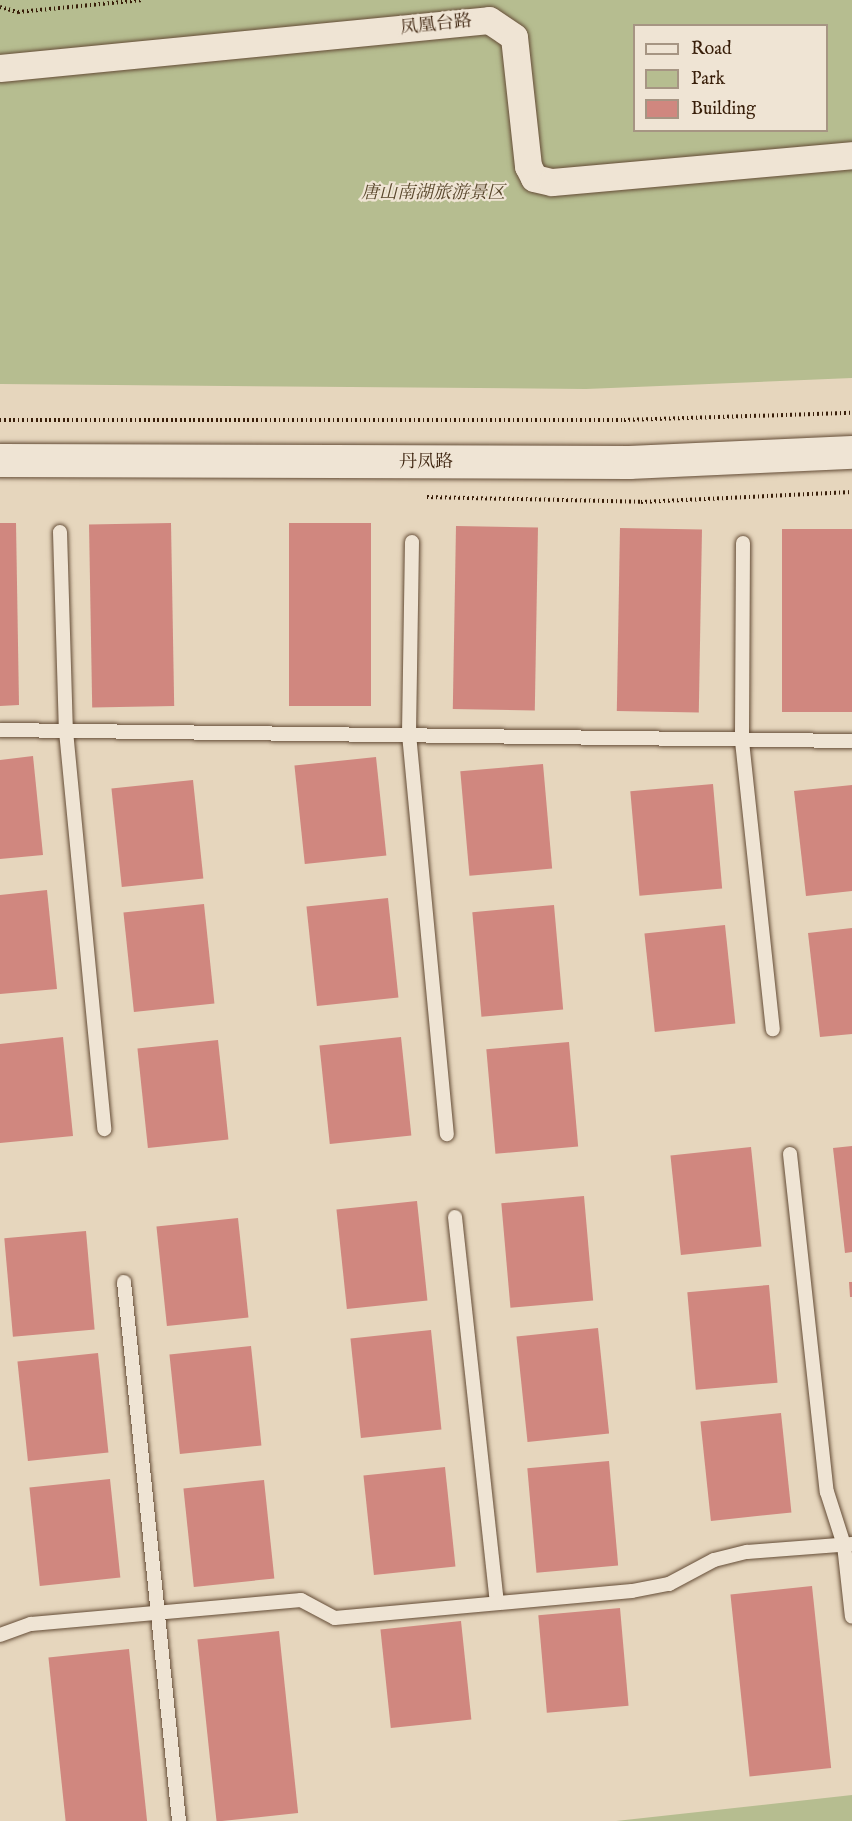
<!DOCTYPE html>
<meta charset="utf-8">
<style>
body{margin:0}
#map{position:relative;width:852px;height:1821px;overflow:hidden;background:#e6d6bd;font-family:"IM FELL English","Noto Serif SC",serif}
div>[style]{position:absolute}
.green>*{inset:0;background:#b6bd90}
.building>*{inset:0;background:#d0877f;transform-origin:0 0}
.path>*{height:4px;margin-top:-2px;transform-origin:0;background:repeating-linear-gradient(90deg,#381e09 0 1.5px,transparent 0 4.5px)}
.roads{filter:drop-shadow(0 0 2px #644c36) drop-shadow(0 0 2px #644c36)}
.service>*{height:14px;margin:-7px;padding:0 7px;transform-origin:7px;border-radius:7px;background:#efe4d4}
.minor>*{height:27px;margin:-13.5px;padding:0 13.5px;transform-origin:13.5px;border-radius:13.5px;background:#efe4d4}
.secondary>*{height:33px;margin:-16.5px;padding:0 16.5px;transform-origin:16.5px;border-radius:16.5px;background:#efe4d4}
span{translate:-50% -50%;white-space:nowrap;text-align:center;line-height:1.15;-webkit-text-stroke:4.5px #efe4d4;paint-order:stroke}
.street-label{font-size:18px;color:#381e09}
.park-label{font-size:18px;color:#58462b;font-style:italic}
.legend{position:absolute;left:633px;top:24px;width:195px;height:108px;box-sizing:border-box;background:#efe4d4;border:2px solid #a69583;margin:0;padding:8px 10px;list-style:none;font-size:18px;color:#381e09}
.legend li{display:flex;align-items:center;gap:12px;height:30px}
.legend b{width:30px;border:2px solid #a69583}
</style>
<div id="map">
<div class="green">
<div style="clip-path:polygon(evenodd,0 0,852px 0,852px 378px,586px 389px,0 384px,0 0,634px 26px,826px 26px,826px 130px,634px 130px,634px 26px)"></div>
<div style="clip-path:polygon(852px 1795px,852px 1821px,616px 1821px)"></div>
</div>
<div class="building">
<div style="clip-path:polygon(0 523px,16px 523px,19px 705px,0 706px)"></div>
<div style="left:171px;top:523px;width:183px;height:82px;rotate:89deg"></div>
<div style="left:289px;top:523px;width:82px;height:183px"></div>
<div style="left:456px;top:526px;width:82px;height:183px;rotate:1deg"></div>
<div style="left:620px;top:528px;width:82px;height:183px;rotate:1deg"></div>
<div style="left:852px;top:529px;width:183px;height:70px;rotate:90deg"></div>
<div style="clip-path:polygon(33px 756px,43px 855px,0 859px,0 760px)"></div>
<div style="left:376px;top:757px;width:99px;height:82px;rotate:84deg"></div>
<div style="left:543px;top:764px;width:105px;height:83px;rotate:85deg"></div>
<div style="left:193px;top:780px;width:99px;height:82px;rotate:84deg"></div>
<div style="left:713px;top:784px;width:105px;height:83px;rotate:85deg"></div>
<div style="clip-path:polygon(852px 785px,852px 891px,806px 896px,794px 791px)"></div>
<div style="clip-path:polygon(47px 890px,57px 989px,0 994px,0 895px)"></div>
<div style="left:388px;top:898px;width:100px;height:82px;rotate:84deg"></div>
<div style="left:204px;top:904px;width:100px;height:81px;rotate:84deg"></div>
<div style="left:554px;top:905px;width:105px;height:82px;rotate:85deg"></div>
<div style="left:725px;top:925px;width:99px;height:81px;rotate:84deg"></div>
<div style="clip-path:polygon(852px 928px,852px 1034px,820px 1037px,808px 933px)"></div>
<div style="clip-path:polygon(63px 1037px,73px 1136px,0 1143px,0 1044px)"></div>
<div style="left:401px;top:1037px;width:99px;height:82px;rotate:84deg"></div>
<div style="left:218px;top:1040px;width:100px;height:81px;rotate:84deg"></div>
<div style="left:569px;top:1042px;width:105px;height:83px;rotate:85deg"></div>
<div style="clip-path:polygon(852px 1146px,852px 1252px,845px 1253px,833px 1148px)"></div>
<div style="left:751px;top:1147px;width:100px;height:81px;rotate:84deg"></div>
<div style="left:584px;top:1196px;width:105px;height:83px;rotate:85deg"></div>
<div style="left:417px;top:1201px;width:100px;height:81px;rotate:84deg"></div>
<div style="left:238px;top:1218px;width:100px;height:82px;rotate:84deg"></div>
<div style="left:86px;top:1231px;width:99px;height:82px;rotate:85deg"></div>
<div style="clip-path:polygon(849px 1282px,852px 1282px,852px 1297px,850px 1297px)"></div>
<div style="left:769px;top:1285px;width:98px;height:82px;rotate:85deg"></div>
<div style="left:598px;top:1328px;width:106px;height:82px;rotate:84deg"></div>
<div style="left:431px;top:1330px;width:100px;height:81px;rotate:84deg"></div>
<div style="left:251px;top:1346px;width:100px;height:82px;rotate:84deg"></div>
<div style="left:98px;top:1353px;width:100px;height:81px;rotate:84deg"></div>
<div style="left:781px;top:1413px;width:100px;height:81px;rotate:84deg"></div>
<div style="left:609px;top:1461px;width:105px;height:82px;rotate:85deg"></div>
<div style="left:445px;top:1467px;width:100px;height:82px;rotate:84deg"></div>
<div style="left:110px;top:1479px;width:99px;height:81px;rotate:84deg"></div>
<div style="left:264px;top:1480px;width:99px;height:81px;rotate:84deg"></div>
<div style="left:812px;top:1586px;width:183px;height:82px;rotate:84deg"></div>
<div style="left:620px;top:1608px;width:98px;height:82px;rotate:85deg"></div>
<div style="left:461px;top:1621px;width:99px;height:81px;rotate:84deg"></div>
<div style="left:279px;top:1631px;width:183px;height:82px;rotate:84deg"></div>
<div style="left:129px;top:1649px;width:173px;height:81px;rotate:84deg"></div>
</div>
<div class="path">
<div style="left:0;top:7px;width:19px;rotate:16deg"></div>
<div style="left:18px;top:12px;width:125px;rotate:-5.5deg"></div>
<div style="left:0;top:420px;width:624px"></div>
<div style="left:624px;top:420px;width:228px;rotate:-1.8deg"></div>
<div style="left:427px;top:497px;width:214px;rotate:1.3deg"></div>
<div style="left:641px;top:502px;width:211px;rotate:-2.7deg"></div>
</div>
<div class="roads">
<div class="service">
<div style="left:60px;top:532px;width:199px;rotate:88.3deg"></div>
<div style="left:66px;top:731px;width:400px;rotate:84.5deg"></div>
<div style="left:412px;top:542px;width:192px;rotate:90.9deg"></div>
<div style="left:409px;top:734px;width:402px;rotate:84.6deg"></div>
<div style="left:743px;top:543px;width:198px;rotate:90.3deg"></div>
<div style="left:742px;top:741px;width:290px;rotate:83.9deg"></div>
<div style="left:0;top:730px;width:852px;rotate:0.74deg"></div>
<div style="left:790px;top:1154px;width:340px;rotate:83.8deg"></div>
<div style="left:827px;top:1492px;width:56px;rotate:72.2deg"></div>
<div style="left:844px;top:1545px;width:72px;rotate:83.7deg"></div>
<div style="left:455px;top:1217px;width:388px;rotate:83.8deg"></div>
<div style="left:124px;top:1282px;width:542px;rotate:84.17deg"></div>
<div style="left:0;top:1635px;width:33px;rotate:-20deg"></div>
<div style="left:31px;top:1624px;width:271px;rotate:-5.1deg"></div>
<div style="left:301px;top:1600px;width:38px;rotate:28deg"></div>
<div style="left:335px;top:1618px;width:298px;rotate:-5.2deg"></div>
<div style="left:632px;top:1591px;width:38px;rotate:-11deg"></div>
<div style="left:669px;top:1584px;width:51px;rotate:-28.1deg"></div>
<div style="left:714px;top:1560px;width:34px;rotate:-14deg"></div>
<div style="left:747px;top:1552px;width:105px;rotate:-4.4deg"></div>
</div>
<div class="minor">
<div style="left:0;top:68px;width:491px;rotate:-5.6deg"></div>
<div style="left:489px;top:20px;width:30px;rotate:34deg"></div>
<div style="left:514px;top:37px;width:130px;rotate:83.8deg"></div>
<div style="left:528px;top:166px;width:13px;rotate:63deg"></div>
<div style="left:534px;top:178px;width:18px;rotate:13deg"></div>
<div style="left:552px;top:182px;width:301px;rotate:-5.1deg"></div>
</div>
<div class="secondary">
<div style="left:0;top:460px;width:629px;rotate:0.18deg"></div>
<div style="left:629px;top:462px;width:223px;rotate:-2.6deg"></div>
</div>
</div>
<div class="street-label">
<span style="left:436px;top:26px;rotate:-6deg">凤凰台路</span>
<span style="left:426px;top:463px">丹凤路</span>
</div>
<div class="park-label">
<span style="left:433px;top:194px">唐山南湖旅游景区</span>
</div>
<ul class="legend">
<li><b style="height:8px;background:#efe4d4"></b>Road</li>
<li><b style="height:16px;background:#b6bd90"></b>Park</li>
<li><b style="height:16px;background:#d0877f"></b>Building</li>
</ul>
</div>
